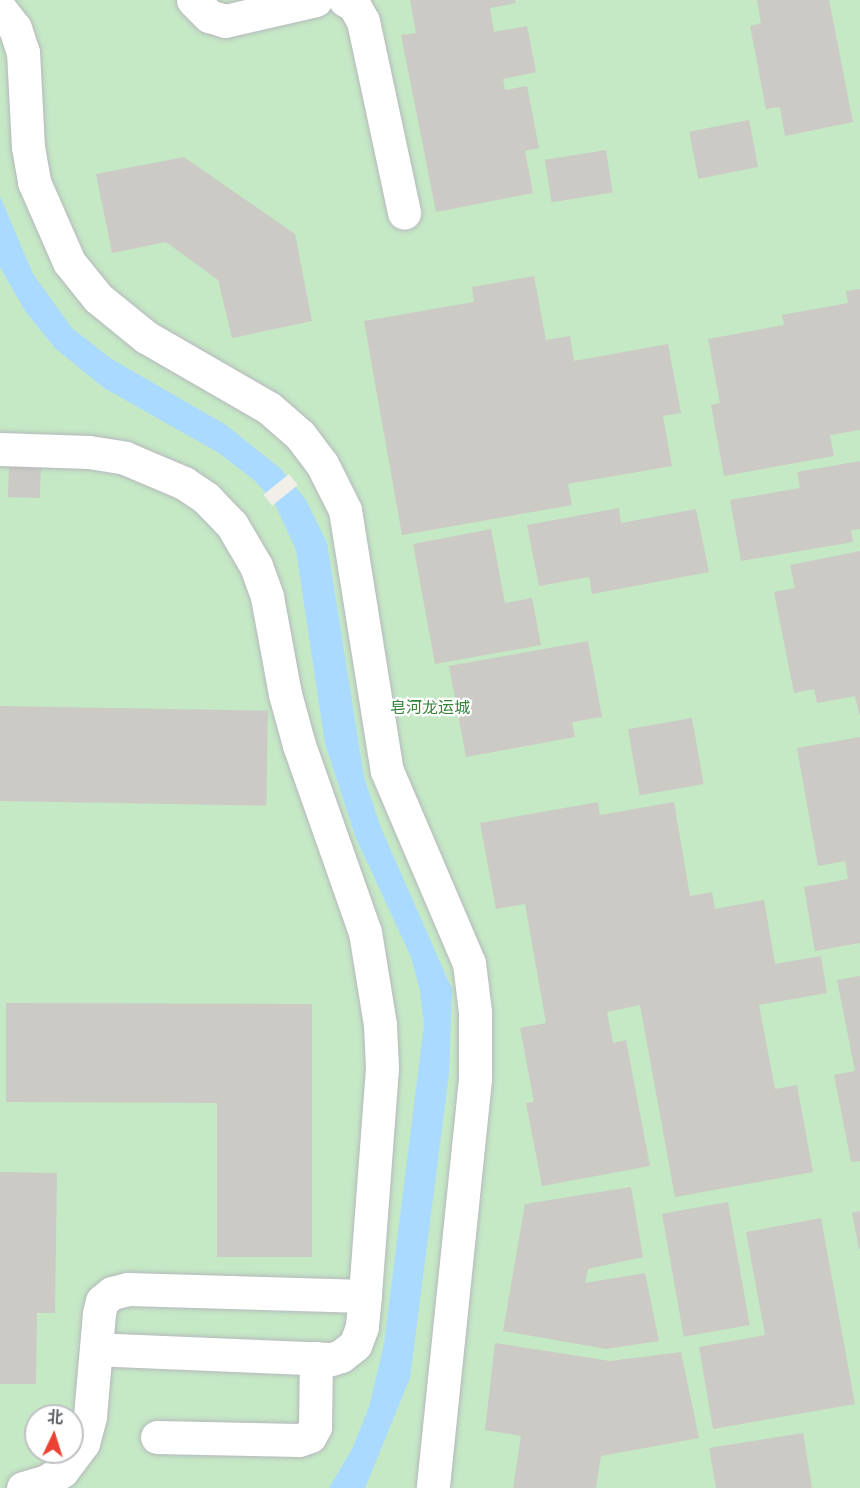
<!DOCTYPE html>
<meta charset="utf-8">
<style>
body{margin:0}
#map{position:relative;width:860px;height:1488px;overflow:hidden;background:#f1efe8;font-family:Signika,"Noto Sans SC",sans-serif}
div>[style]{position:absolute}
.green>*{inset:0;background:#c5e8c5}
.water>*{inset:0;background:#aadaff}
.pier>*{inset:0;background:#f1efe8;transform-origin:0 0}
.building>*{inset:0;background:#cccac5;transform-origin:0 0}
.roads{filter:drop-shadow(0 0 2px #b5b8bc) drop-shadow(0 0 2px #b5b8bc)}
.minor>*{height:33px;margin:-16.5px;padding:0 16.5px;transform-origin:16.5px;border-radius:16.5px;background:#fff}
span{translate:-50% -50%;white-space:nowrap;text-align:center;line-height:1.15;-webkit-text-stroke:4.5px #fff;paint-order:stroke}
.park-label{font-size:16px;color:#348238}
.north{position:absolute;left:24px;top:1404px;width:60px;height:60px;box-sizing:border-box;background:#fff;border:2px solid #bfc1c3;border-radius:50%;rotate:4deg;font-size:16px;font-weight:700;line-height:24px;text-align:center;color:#5f6368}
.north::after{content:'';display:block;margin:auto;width:21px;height:27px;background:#ea4335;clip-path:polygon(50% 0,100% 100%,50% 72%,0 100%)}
</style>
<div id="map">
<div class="green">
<div style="clip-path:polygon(evenodd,0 0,860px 0,860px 1488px,0 1488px,0 0,36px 1416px,72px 1416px,72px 1452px,36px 1452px,36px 1416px)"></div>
</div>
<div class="water">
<div style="clip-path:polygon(0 196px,33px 274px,72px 328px,110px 358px,226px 425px,281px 469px,306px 500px,327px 543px,364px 777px,381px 828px,452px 989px,449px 1074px,410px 1378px,365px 1488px,329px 1488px,352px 1449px,369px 1407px,384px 1344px,424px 1025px,420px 991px,411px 957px,356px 838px,325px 744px,296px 550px,274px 502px,255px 481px,219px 453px,104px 388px,55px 348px,25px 311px,0 267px)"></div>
</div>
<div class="pier">
<div style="left:289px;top:474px;width:14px;height:33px;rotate:51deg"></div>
</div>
<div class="building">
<div style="clip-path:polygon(410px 0,515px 0,516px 3px,490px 8px,494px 32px,527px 26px,536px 72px,503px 79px,505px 90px,527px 86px,539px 148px,525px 151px,533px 193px,436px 212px,401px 35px,416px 33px)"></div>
<div style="clip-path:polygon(757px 0,829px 0,853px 122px,785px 136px,780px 107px,766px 109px,750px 26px,761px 23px)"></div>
<div style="left:749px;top:120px;width:48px;height:61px;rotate:79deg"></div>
<div style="left:606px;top:150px;width:43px;height:62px;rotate:81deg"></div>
<div style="clip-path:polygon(184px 157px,295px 234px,312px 321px,232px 338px,218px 280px,166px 242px,112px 253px,96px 174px)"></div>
<div style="clip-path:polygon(534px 276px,546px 340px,570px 336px,574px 361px,668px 344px,681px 413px,663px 416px,672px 466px,568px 484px,572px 505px,402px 535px,364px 321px,474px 302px,472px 287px)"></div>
<div style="clip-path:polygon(860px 289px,860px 430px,830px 435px,834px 456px,724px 476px,711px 405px,720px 403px,708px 339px,784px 325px,782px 315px,848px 303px,846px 291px)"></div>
<div style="clip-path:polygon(860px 461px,860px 529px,851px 530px,853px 542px,741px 561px,730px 500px,800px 488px,797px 472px)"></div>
<div style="left:9px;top:465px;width:32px;height:32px;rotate:2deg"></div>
<div style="clip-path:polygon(619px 508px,621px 523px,696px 509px,709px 572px,592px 594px,589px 577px,539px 586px,527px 525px)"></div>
<div style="clip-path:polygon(491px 529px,505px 603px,532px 598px,541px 645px,435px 664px,413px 544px)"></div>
<div style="clip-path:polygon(860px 551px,860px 714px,859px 714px,855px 696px,817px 703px,814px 689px,794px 693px,774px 592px,795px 588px,790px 565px)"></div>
<div style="clip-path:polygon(588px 641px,602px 717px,572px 722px,575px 737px,466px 757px,449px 666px)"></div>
<div style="left:0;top:706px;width:268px;height:95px;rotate:1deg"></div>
<div style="left:692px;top:718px;width:67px;height:65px;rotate:80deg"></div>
<div style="clip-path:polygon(860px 737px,860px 943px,815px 951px,804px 887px,848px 879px,845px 861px,818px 866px,797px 748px)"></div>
<div style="clip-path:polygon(598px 802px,600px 815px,674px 802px,690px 896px,712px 892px,715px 909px,764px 900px,775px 964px,821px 956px,827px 993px,759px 1005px,775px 1089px,797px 1085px,813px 1172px,675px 1197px,640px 1005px,607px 1012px,613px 1043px,626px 1040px,650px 1166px,542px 1186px,526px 1103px,534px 1102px,520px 1028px,546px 1023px,525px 904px,496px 909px,480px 823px)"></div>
<div style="clip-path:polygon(860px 976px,860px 1161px,851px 1162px,834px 1075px,855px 1071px,837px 980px)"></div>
<div style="clip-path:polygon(6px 1003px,312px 1004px,312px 1257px,217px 1257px,217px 1103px,6px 1102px)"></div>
<div style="clip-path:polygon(0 1172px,57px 1173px,55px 1313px,37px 1313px,36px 1384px,0 1384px)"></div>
<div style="clip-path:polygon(631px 1187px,643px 1257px,588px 1269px,585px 1283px,645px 1273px,659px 1341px,606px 1349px,503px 1331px,525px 1204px)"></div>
<div style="left:728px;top:1202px;width:125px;height:67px;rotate:80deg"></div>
<div style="clip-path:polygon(860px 1211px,860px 1249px,859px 1249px,852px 1213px)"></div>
<div style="clip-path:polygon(821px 1218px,855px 1404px,713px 1429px,699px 1347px,765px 1335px,746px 1232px)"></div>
<div style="clip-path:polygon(495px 1343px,610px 1361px,681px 1352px,699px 1438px,601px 1456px,596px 1488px,513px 1488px,521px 1436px,485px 1430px)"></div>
<div style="clip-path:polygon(803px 1433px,812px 1488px,716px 1488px,709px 1448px)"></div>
</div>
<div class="roads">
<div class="minor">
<div style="left:193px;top:0;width:23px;rotate:45deg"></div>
<div style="left:209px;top:16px;width:17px;rotate:17deg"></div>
<div style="left:225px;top:21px;width:93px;rotate:-13deg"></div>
<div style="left:345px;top:0;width:10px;rotate:29deg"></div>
<div style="left:354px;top:5px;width:18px;rotate:61deg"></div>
<div style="left:363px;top:21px;width:196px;rotate:77.9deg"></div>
<div style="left:0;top:9px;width:24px;rotate:52deg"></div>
<div style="left:15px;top:28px;width:25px;rotate:72deg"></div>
<div style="left:23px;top:52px;width:95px;rotate:87deg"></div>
<div style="left:28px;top:147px;width:36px;rotate:80deg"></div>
<div style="left:34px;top:182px;width:87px;rotate:66.4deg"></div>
<div style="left:69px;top:262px;width:46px;rotate:51.1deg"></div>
<div style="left:98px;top:298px;width:62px;rotate:39.1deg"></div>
<div style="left:146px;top:337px;width:142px;rotate:30deg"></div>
<div style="left:269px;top:408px;width:41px;rotate:41.1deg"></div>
<div style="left:300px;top:435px;width:36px;rotate:53deg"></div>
<div style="left:322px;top:464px;width:51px;rotate:63.4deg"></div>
<div style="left:345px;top:510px;width:264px;rotate:80.9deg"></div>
<div style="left:387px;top:771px;width:209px;rotate:66.9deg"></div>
<div style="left:469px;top:963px;width:49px;rotate:83deg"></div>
<div style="left:475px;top:1012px;width:67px;rotate:90deg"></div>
<div style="left:475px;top:1079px;width:411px;rotate:95.9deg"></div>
<div style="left:0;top:449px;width:89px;rotate:1.9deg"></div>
<div style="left:89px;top:452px;width:36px;rotate:9deg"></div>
<div style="left:125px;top:458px;width:64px;rotate:23deg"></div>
<div style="left:184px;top:483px;width:27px;rotate:34deg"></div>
<div style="left:206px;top:498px;width:37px;rotate:46deg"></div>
<div style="left:232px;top:525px;width:48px;rotate:59.7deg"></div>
<div style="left:256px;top:566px;width:33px;rotate:70deg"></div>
<div style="left:267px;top:597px;width:99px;rotate:79.5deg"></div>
<div style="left:285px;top:694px;width:53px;rotate:74.6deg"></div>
<div style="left:299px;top:745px;width:198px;rotate:70.6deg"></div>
<div style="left:365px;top:932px;width:94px;rotate:80.8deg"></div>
<div style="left:380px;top:1025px;width:43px;rotate:87.3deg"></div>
<div style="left:382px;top:1068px;width:229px;rotate:94.3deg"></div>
<div style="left:365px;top:1296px;width:31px;rotate:96deg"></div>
<div style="left:362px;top:1327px;width:19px;rotate:111deg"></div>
<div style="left:355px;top:1345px;width:18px;rotate:142deg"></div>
<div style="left:341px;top:1356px;width:10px;rotate:163deg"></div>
<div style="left:331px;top:1359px;width:235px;rotate:-177.6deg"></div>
<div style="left:157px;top:1437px;width:142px;rotate:1.2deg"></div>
<div style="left:299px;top:1440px;width:12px;rotate:-20deg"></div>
<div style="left:310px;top:1436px;width:10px;rotate:-61deg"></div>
<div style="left:315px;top:1427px;width:69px;rotate:-89.2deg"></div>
<div style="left:23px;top:1488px;width:25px;rotate:-16deg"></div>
<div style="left:47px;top:1481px;width:18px;rotate:-34deg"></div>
<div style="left:62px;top:1471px;width:35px;rotate:-53deg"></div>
<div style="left:83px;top:1443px;width:28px;rotate:-75deg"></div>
<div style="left:90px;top:1416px;width:103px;rotate:-85deg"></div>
<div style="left:99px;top:1313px;width:12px;rotate:-76deg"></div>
<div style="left:102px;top:1301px;width:13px;rotate:-39deg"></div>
<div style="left:112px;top:1293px;width:16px;rotate:-14deg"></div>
<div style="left:128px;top:1289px;width:237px;rotate:1.7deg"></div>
</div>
</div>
<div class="park-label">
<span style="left:430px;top:708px">皂河龙运城</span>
</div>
<div class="north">北</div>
</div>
